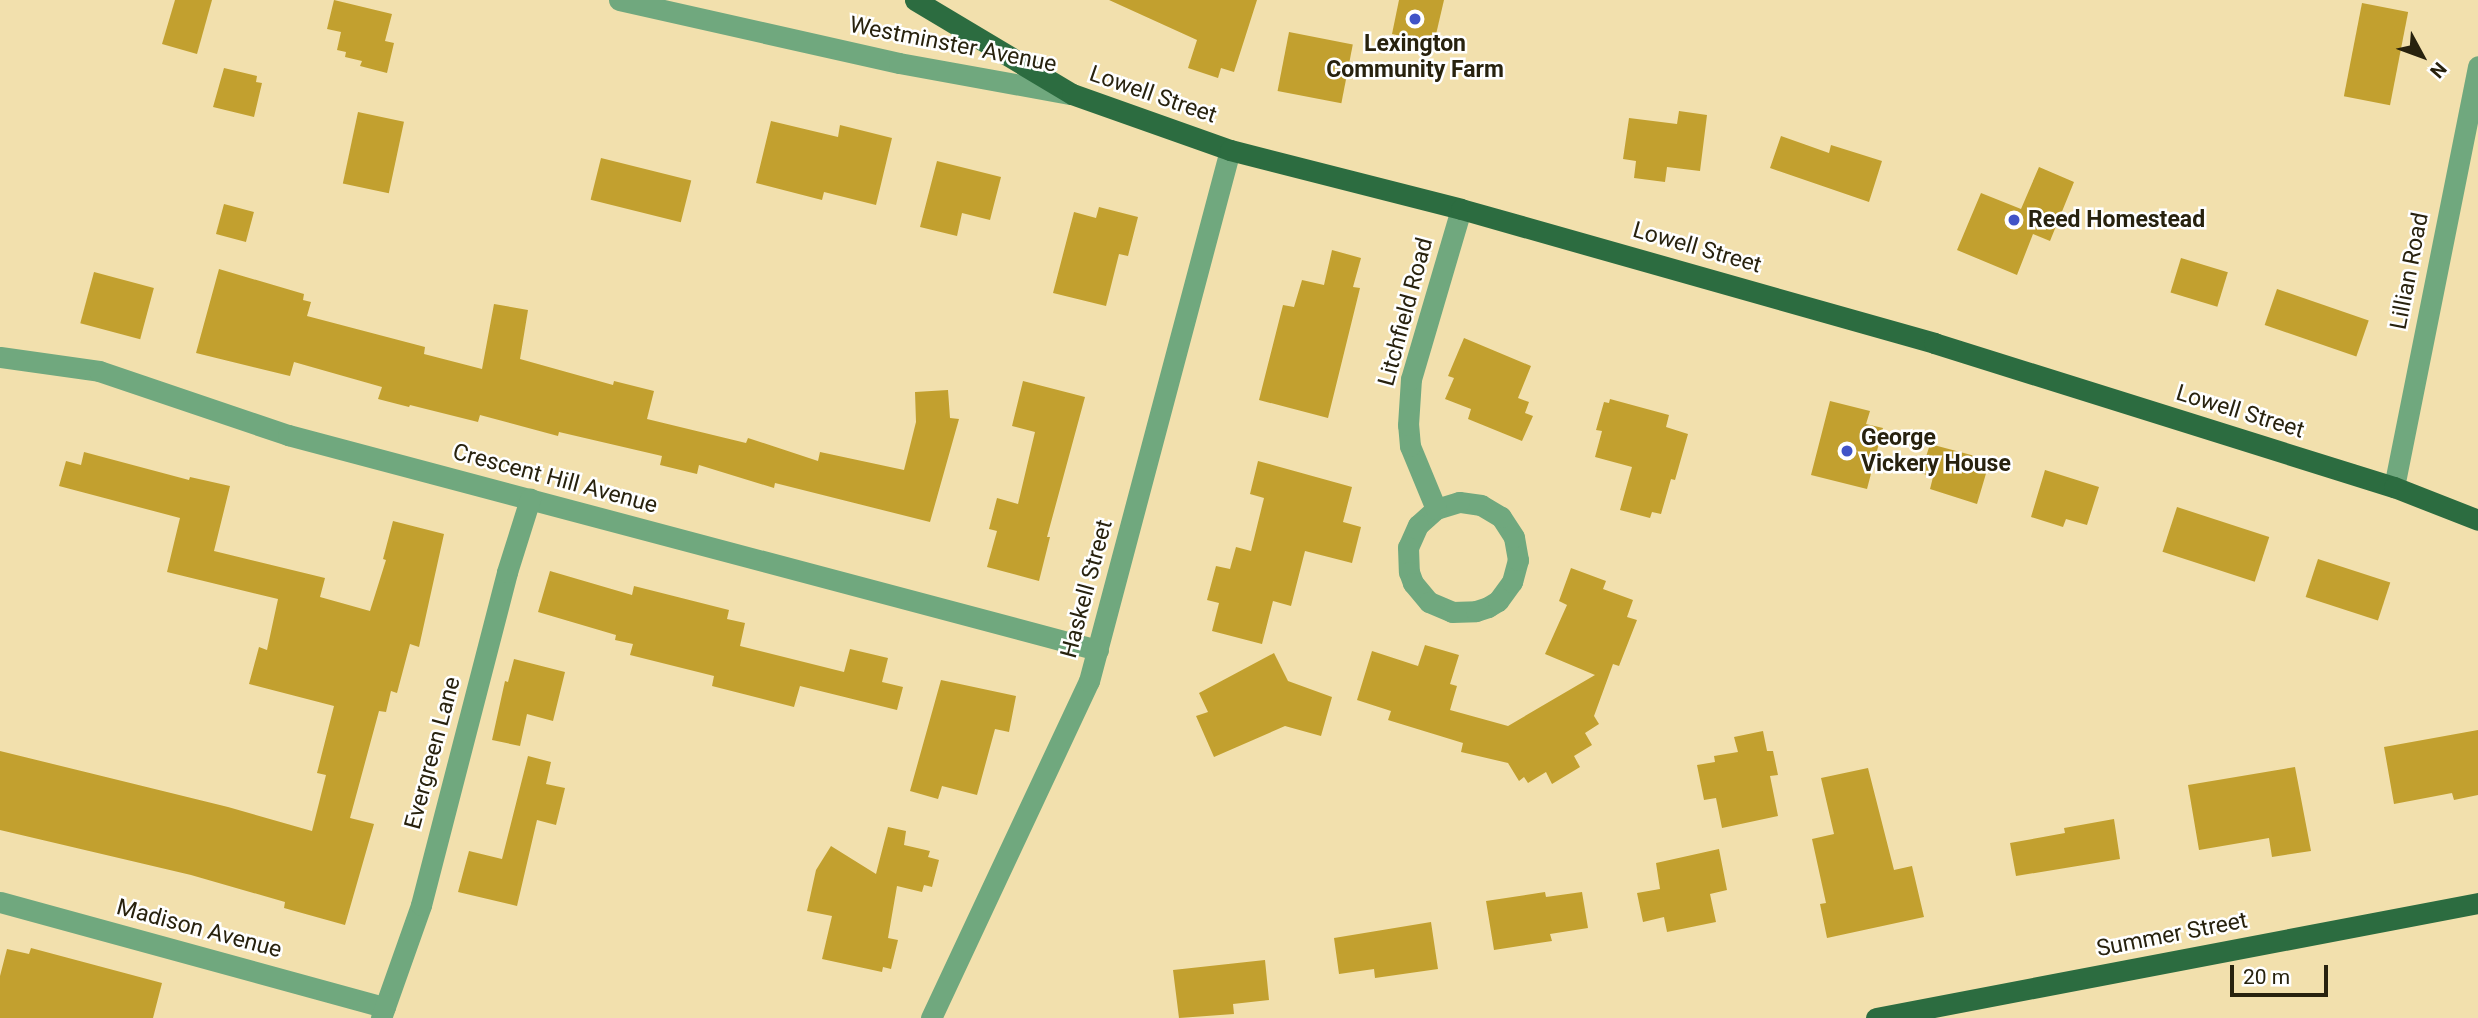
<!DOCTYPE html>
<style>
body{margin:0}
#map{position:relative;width:2478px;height:1018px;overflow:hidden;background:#f2e0ad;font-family:Roboto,sans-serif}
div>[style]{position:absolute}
.building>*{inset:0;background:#c2a02f;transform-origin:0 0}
.minor>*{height:21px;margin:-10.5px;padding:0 10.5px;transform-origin:10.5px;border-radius:10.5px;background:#70a87e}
.major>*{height:21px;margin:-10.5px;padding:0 10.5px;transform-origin:10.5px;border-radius:10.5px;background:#2c6c40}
.dots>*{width:19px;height:19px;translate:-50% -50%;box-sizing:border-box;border:4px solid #fff;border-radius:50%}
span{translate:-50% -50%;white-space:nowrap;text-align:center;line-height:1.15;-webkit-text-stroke:5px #fff;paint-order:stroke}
.poi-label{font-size:23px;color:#28220e;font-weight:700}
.left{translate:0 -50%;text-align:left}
.street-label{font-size:23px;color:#28220e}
.north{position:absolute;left:2387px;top:21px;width:70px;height:70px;-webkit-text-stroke:5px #fff;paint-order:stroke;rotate:131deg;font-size:19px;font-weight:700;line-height:28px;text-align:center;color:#28220e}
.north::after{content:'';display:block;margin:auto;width:24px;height:32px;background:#28220e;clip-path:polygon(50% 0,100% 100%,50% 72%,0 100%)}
.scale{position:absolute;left:2230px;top:965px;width:98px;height:32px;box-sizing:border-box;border:4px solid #28220e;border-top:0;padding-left:9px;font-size:21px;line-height:24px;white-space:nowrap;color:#28220e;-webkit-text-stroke:5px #fff;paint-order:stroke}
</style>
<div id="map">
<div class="building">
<div style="clip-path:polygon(175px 0,212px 0,197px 54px,162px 44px)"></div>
<div style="clip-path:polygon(334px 0,392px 14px,385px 41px,394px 43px,387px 73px,360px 66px,362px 61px,345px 57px,346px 52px,337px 50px,341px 32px,327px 29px)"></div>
<div style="clip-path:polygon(1109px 0,1257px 0,1234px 72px,1221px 68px,1218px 78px,1188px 68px,1197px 40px)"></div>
<div style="clip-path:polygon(1399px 0,1444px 0,1434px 43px,1392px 34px)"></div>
<div style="left:2362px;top:3px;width:47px;height:95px;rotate:11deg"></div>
<div style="left:1289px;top:32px;width:65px;height:60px;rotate:11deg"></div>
<div style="clip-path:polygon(224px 68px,257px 76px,256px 82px,262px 83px,254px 117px,213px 107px)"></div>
<div style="clip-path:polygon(1679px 111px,1707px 115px,1700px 171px,1667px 167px,1665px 182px,1634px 178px,1636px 161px,1623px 159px,1629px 118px,1677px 124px)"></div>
<div style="left:358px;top:112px;width:47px;height:73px;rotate:12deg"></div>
<div style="clip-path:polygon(771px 121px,838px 137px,840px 125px,892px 138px,876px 205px,824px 192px,822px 200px,756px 183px)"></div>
<div style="clip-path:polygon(1781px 136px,1829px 153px,1831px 145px,1882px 161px,1869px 202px,1770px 168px)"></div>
<div style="left:601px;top:158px;width:93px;height:43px;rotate:14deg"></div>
<div style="clip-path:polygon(937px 161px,1001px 177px,990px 220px,962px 213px,957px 236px,920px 227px)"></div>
<div style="clip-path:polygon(2039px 167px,2074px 182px,2050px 241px,2033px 234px,2017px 275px,1957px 250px,1981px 193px,2021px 209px)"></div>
<div style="left:224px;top:204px;width:31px;height:31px;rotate:15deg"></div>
<div style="clip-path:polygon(1099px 207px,1138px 217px,1128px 256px,1119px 254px,1106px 306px,1053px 293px,1074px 212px,1096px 218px)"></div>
<div style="clip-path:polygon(1332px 250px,1361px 258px,1353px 287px,1360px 288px,1328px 418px,1259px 400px,1283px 305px,1294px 307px,1302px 280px,1324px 285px)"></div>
<div style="left:2181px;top:258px;width:49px;height:36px;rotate:17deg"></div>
<div style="clip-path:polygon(219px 269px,304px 294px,303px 300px,311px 302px,307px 316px,425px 347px,424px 354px,482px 369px,494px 304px,528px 310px,520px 359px,613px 385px,614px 381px,654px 391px,647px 419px,746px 443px,748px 438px,818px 461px,820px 452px,904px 470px,916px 422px,915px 392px,948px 390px,950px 418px,959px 419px,930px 522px,775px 483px,774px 488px,699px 465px,697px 474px,660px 465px,662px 456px,559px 432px,558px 436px,480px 415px,478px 422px,410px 405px,409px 407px,378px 399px,382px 387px,294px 362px,290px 376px,196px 353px)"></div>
<div style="left:94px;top:272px;width:62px;height:53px;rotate:15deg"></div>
<div style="left:2277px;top:289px;width:97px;height:38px;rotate:19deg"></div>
<div style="clip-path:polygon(1464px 338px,1531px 366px,1518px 398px,1529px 402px,1525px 413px,1533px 416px,1522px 441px,1468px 419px,1471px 409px,1445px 399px,1454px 378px,1448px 376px)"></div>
<div style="clip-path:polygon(1023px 381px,1085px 397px,1047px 537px,1050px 537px,1039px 581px,987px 567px,997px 531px,989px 529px,997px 498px,1018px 504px,1035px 432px,1012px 426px)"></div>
<div style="clip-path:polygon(1610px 399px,1669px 415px,1666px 427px,1688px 434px,1675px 480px,1671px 479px,1661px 514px,1652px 512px,1650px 518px,1620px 510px,1632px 467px,1595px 457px,1602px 431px,1596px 430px,1604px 402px,1609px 403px)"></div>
<div style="clip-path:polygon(1830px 401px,1870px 411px,1866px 424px,1883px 428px,1867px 489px,1811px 475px)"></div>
<div style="clip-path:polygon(1930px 444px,1990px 460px,1977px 504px,1930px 489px,1933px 477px,1921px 473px)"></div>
<div style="clip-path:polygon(84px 452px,189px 480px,190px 477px,230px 486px,214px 551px,325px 578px,320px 597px,370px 611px,386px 560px,383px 559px,393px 521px,444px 534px,419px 647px,410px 644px,397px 693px,391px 691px,386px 712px,379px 711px,350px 818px,374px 824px,345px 925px,284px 908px,285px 902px,191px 875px,0 830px,0 751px,228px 807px,312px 831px,326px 775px,317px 773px,334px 706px,249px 684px,259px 647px,267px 650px,278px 599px,167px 572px,180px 518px,59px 486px,66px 461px,81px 465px)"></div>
<div style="clip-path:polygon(1258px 461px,1352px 487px,1343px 522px,1361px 527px,1352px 563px,1305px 551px,1291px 606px,1273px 601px,1262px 644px,1212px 631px,1219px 603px,1207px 600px,1216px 566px,1230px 569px,1236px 547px,1251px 551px,1264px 498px,1250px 494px)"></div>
<div style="clip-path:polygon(2045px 470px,2099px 487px,2087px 525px,2066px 519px,2063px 527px,2031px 517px)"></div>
<div style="left:2177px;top:507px;width:97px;height:47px;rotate:18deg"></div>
<div style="left:2318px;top:559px;width:76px;height:40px;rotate:18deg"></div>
<div style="clip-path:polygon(1571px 568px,1606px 581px,1603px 589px,1633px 600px,1627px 617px,1637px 620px,1619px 666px,1613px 664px,1594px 716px,1599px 724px,1585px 733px,1592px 745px,1574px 756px,1580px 767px,1552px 784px,1546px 772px,1528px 783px,1524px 777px,1519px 781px,1508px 763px,1461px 752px,1463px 743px,1388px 720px,1391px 711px,1357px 700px,1372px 651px,1418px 666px,1425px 645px,1459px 655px,1450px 684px,1457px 686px,1450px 710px,1508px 726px,1595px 675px,1545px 654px,1567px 605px,1559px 601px)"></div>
<div style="clip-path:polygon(550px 571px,632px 595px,634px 586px,729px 610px,727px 619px,745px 623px,740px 646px,844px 672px,850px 649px,888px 658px,882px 682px,903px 687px,897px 710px,800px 686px,794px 707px,712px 686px,714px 676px,630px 655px,633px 644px,615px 640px,616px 635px,538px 612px)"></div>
<div style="clip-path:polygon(1274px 653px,1288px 681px,1332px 697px,1321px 736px,1285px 726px,1214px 757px,1196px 716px,1208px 712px,1199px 693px)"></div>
<div style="clip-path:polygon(514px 659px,565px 672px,553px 721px,527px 714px,520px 746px,492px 740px,505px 681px,508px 682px)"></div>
<div style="clip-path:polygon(941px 680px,1016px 696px,1009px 732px,995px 729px,977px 795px,942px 786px,938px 799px,910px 791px)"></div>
<div style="clip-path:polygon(2478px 730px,2478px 795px,2454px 800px,2452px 793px,2394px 804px,2384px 747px)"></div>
<div style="clip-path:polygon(1763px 731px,1767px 751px,1773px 751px,1778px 775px,1770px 776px,1778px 816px,1722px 828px,1716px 798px,1704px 800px,1697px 765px,1715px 762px,1714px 756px,1738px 752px,1734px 737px)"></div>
<div style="clip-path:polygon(528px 756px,551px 762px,546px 784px,565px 788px,556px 825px,537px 820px,517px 906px,458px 892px,469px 851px,502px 859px)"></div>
<div style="clip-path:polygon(2295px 767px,2311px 851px,2272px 857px,2269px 838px,2199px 850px,2188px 785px)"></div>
<div style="clip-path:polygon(1868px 768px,1894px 870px,1912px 866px,1924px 917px,1827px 938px,1820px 904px,1826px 903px,1812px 839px,1834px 834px,1821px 778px)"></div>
<div style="clip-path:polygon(2114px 819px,2120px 859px,2016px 876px,2010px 843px,2065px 833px,2064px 828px)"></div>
<div style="clip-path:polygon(888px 827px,906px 831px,904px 845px,930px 851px,928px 857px,939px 860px,932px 887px,924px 885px,922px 892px,897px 886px,888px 938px,898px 940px,891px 969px,883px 967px,882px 972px,822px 959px,832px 916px,807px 911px,816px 870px,831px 846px,876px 874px)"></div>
<div style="clip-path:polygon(1719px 849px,1727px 890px,1710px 894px,1716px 922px,1667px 932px,1664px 917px,1643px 922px,1637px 893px,1660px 889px,1656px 863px)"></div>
<div style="clip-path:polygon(1545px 892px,1546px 897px,1582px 892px,1588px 928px,1550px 934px,1552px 941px,1494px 950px,1486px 901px)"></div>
<div style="clip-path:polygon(1431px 922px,1438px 969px,1375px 978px,1374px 969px,1339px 974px,1334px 938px)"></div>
<div style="clip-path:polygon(31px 948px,162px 983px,153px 1018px,0 1018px,0 976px,7px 949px,29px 954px)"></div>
<div style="clip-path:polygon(1265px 960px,1269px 1000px,1233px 1004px,1234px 1014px,1179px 1018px,1173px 970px)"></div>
</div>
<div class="minor">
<div style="left:619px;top:0;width:287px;rotate:12.7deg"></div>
<div style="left:899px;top:63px;width:173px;rotate:10.3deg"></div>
<div style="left:0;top:357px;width:100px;rotate:8deg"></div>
<div style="left:99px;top:371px;width:200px;rotate:18.7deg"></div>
<div style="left:288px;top:435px;width:838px;rotate:14.87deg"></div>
<div style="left:2394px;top:487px;width:429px;rotate:-78.7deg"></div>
<div style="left:1436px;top:509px;width:24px;rotate:138deg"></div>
<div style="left:1418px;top:525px;width:24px;rotate:114deg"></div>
<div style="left:1408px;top:547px;width:25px;rotate:88deg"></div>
<div style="left:1409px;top:572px;width:12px;rotate:70deg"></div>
<div style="left:1413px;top:583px;width:25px;rotate:50deg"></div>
<div style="left:1429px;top:602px;width:25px;rotate:23deg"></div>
<div style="left:1452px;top:612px;width:24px;rotate:-2deg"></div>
<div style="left:1476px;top:611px;width:13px;rotate:-18deg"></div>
<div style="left:1488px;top:607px;width:12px;rotate:-31deg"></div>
<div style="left:1498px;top:601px;width:24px;rotate:-54deg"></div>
<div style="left:1512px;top:582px;width:23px;rotate:-75deg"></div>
<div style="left:1518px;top:560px;width:23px;rotate:-100deg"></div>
<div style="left:1514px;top:537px;width:24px;rotate:-123deg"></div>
<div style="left:1501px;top:517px;width:23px;rotate:-149deg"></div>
<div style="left:1481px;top:505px;width:22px;rotate:-172deg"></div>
<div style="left:1459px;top:502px;width:24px;rotate:163deg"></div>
<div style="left:1436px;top:509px;width:68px;rotate:-112.4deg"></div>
<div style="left:1410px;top:446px;width:21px;rotate:-95deg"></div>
<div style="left:1408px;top:425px;width:46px;rotate:-86.3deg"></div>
<div style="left:1411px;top:379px;width:177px;rotate:-73.6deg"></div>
<div style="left:0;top:902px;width:399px;rotate:15.3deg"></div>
<div style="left:381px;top:1018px;width:120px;rotate:-70.5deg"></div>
<div style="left:421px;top:905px;width:344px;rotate:-75.5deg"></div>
<div style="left:507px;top:572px;width:77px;rotate:-72.5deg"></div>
<div style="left:931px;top:1018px;width:372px;rotate:-64.9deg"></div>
<div style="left:1089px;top:681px;width:549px;rotate:-75.13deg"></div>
</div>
<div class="major">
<div style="left:915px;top:0;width:183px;rotate:30.9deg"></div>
<div style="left:1072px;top:94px;width:168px;rotate:19.5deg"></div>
<div style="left:1230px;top:150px;width:238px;rotate:14.3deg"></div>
<div style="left:1461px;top:209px;width:492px;rotate:15.8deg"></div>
<div style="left:1934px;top:343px;width:482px;rotate:17.4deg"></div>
<div style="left:2394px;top:487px;width:90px;rotate:21.4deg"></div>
<div style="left:1876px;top:1018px;width:613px;rotate:-10.81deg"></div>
</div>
<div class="dots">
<div style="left:1415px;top:19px;background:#4154c7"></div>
<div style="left:2014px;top:220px;background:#4154c7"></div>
<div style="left:1847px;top:451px;background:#4154c7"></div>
</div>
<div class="poi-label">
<span style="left:1415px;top:57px">Lexington<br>Community Farm</span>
<span class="left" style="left:2028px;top:220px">Reed Homestead</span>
<span class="left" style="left:1861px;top:451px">George<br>Vickery House</span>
</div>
<div class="street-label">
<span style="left:953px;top:45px;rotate:11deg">Westminster Avenue</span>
<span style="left:1153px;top:95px;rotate:19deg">Lowell Street</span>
<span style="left:1697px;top:248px;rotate:16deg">Lowell Street</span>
<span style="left:2410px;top:271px;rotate:-79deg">Lillian Road</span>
<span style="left:1406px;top:312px;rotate:-75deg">Litchfield Road</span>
<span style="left:2240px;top:412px;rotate:17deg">Lowell Street</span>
<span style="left:555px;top:479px;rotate:15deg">Crescent Hill Avenue</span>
<span style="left:1087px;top:589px;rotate:-75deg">Haskell Street</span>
<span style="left:433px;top:753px;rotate:-75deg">Evergreen Lane</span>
<span style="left:199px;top:929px;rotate:15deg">Madison Avenue</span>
<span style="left:2172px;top:935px;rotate:-11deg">Summer Street</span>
</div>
<div class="north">N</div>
<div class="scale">20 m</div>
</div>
